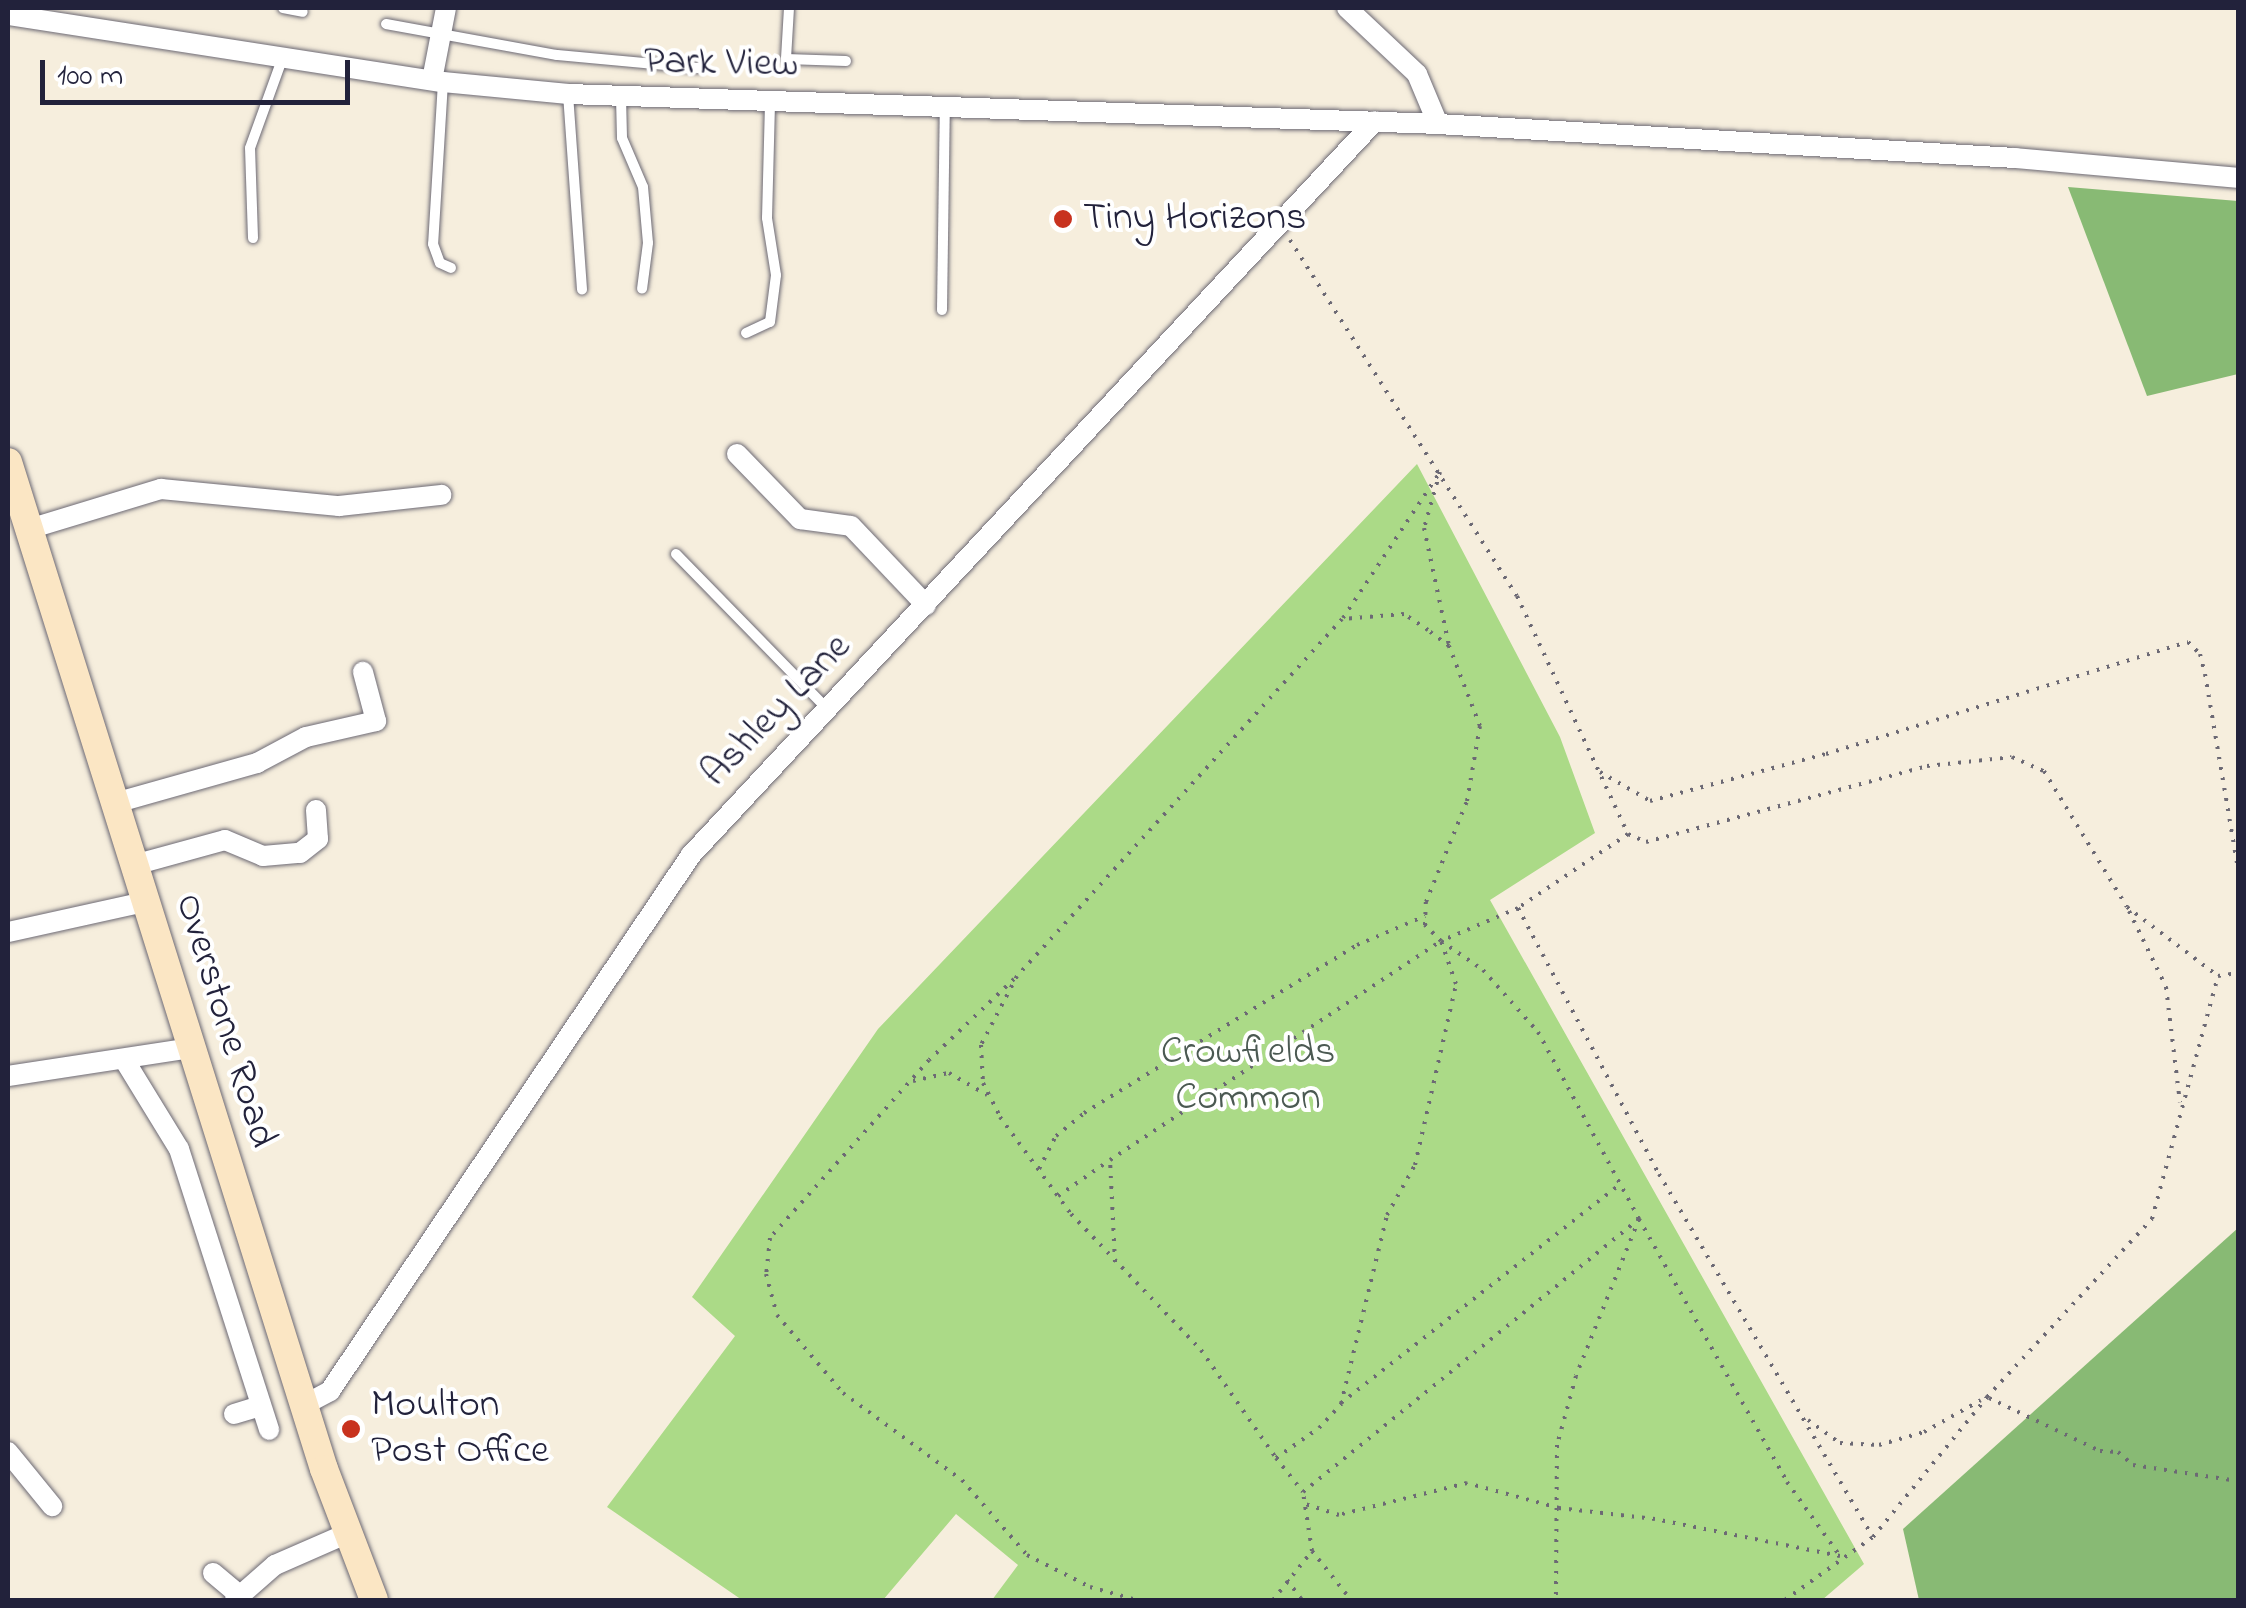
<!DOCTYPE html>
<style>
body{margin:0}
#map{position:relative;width:2246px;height:1608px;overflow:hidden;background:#f6eedd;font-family:"Indie Flower",sans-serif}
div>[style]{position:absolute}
.green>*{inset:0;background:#abda87}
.forest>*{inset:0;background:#88ba74}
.path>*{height:4px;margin-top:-2px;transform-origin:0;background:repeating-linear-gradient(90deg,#6c6974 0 2.5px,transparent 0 10.5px)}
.roads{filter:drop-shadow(0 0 2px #6c6974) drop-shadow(0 0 2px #6c6974)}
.lane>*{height:10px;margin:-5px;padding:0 5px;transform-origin:5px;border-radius:5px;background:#fff}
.street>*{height:20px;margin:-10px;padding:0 10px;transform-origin:10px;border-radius:10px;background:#fff}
.secondary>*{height:28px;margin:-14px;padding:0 14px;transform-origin:14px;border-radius:14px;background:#fbe6c4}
.dots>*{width:28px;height:28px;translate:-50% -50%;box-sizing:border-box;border:5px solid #fff;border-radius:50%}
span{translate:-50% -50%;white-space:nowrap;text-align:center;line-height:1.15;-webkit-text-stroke:8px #fff;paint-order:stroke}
.street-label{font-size:40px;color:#22223b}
.poi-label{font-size:40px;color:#22223b}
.left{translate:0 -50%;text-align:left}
.park-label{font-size:40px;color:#4b5952}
.frame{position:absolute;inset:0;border:10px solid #22223b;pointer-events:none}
.scale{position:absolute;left:40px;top:60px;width:310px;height:45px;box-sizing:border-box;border:5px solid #22223b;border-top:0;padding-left:12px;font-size:30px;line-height:35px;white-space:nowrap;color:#22223b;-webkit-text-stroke:8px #fff;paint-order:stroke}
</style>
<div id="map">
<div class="green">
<div style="clip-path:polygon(1417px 464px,1560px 737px,1595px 833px,1490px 900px,1864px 1564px,1822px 1600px,992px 1600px,1018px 1565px,956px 1514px,883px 1600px,742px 1600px,607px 1507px,735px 1336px,692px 1297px,878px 1029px)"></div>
</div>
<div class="forest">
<div style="clip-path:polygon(2068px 187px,2238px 201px,2238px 374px,2147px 396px)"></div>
<div style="clip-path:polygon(2238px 1228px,2238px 1600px,1919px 1600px,1903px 1529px)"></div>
</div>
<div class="path">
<div style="left:1290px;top:240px;width:422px;rotate:57.5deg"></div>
<div style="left:1517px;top:596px;width:263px;rotate:65deg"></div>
<div style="left:1628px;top:834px;width:20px;rotate:24deg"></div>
<div style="left:1646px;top:842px;width:291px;rotate:-15.1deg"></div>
<div style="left:1927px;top:766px;width:85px;rotate:-6deg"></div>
<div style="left:2012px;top:757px;width:35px;rotate:24deg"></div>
<div style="left:2044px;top:771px;width:159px;rotate:58.6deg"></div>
<div style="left:2127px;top:907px;width:114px;rotate:37.2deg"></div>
<div style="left:1343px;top:618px;width:175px;rotate:-56.4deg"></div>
<div style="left:1440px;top:472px;width:58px;rotate:105.9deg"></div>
<div style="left:1424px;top:528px;width:121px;rotate:78deg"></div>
<div style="left:1600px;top:772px;width:58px;rotate:30.1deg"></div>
<div style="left:1650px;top:801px;width:182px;rotate:-15deg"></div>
<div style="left:1826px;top:754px;width:379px;rotate:-17.2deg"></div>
<div style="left:2188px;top:642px;width:17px;rotate:45deg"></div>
<div style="left:2200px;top:654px;width:21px;rotate:76deg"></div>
<div style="left:2205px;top:674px;width:198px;rotate:80.4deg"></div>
<div style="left:1628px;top:834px;width:133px;rotate:146.1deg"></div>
<div style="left:1518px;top:908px;width:301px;rotate:62.1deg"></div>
<div style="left:1659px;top:1174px;width:421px;rotate:59.5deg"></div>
<div style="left:1518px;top:908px;width:84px;rotate:156.8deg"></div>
<div style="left:1441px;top:941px;width:23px;rotate:-135deg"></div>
<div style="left:1425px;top:925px;width:23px;rotate:-88deg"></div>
<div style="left:1426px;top:902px;width:109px;rotate:-67.9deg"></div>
<div style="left:1467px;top:801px;width:76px;rotate:-80.2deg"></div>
<div style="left:1480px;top:726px;width:86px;rotate:-111.2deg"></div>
<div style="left:1449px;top:646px;width:26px;rotate:-143deg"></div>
<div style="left:1428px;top:630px;width:29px;rotate:-146deg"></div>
<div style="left:1404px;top:614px;width:62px;rotate:175.4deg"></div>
<div style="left:1342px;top:619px;width:483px;rotate:132.3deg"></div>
<div style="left:1017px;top:976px;width:78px;rotate:117.6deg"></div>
<div style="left:981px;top:1045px;width:38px;rotate:87deg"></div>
<div style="left:983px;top:1083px;width:38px;rotate:63deg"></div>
<div style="left:1000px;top:1117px;width:120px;rotate:53.8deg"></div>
<div style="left:1071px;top:1214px;width:188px;rotate:46.3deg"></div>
<div style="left:1201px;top:1350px;width:131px;rotate:55.2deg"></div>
<div style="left:1276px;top:1458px;width:52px;rotate:-34.9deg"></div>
<div style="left:1319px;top:1428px;width:33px;rotate:-47deg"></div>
<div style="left:1341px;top:1404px;width:195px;rotate:-76.3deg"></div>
<div style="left:1387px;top:1215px;width:57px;rotate:-60.8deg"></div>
<div style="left:1415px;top:1165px;width:186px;rotate:-77.2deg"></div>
<div style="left:1456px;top:984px;width:46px;rotate:-109.2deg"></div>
<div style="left:1441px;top:941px;width:51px;rotate:34.6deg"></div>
<div style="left:1483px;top:970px;width:83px;rotate:48.4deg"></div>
<div style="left:1538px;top:1032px;width:213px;rotate:61.6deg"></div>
<div style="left:1639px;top:1219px;width:169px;rotate:111.9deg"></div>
<div style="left:1576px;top:1376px;width:72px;rotate:105.4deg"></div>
<div style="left:1557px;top:1445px;width:155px;rotate:90.4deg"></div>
<div style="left:2129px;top:911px;width:85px;rotate:64deg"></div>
<div style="left:2166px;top:987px;width:116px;rotate:83.1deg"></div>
<div style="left:1014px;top:979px;width:117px;rotate:136.4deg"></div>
<div style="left:929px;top:1060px;width:239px;rotate:131.8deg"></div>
<div style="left:770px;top:1238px;width:36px;rotate:96deg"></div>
<div style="left:766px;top:1274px;width:42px;rotate:75deg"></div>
<div style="left:777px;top:1315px;width:102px;rotate:49.8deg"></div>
<div style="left:843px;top:1393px;width:147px;rotate:36.2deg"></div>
<div style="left:962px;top:1480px;width:99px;rotate:49.1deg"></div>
<div style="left:1027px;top:1555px;width:71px;rotate:26.9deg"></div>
<div style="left:1090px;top:1587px;width:49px;rotate:15.5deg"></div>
<div style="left:913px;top:1081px;width:37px;rotate:-13deg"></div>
<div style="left:949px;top:1073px;width:44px;rotate:30.1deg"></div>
<div style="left:1039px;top:1169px;width:37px;rotate:-63deg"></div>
<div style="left:1056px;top:1136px;width:36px;rotate:-39deg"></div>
<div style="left:1084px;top:1113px;width:321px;rotate:-31.6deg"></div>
<div style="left:1357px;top:945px;width:74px;rotate:-23.1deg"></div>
<div style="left:1058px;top:1196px;width:63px;rotate:-34.7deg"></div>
<div style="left:1115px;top:1262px;width:102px;rotate:-92.8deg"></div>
<div style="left:1110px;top:1160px;width:397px;rotate:-33.5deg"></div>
<div style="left:1989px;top:1398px;width:123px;rotate:25.5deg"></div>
<div style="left:2100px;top:1451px;width:18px;rotate:3deg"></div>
<div style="left:2118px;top:1452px;width:20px;rotate:41deg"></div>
<div style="left:2133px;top:1465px;width:106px;rotate:8.7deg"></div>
<div style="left:1341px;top:1403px;width:355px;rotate:-38.1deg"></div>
<div style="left:1808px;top:1420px;width:39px;rotate:36deg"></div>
<div style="left:1840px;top:1443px;width:39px;rotate:3deg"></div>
<div style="left:1879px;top:1445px;width:47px;rotate:-16.1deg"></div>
<div style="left:1924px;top:1432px;width:65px;rotate:-29.3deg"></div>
<div style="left:1276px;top:1458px;width:43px;rotate:51.5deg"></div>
<div style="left:1303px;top:1492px;width:433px;rotate:-39.1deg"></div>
<div style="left:1639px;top:1219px;width:302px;rotate:60.6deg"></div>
<div style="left:1787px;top:1482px;width:91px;rotate:54.4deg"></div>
<div style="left:1840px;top:1556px;width:189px;rotate:-168.7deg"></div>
<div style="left:1655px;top:1519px;width:97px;rotate:-173.5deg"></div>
<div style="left:1559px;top:1508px;width:95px;rotate:-164.8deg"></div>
<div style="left:1467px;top:1483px;width:132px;rotate:166deg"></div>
<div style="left:1339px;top:1515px;width:36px;rotate:-162deg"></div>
<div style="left:1312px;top:1551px;width:63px;rotate:51.5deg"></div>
<div style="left:1287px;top:1580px;width:25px;rotate:53deg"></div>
<div style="left:1273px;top:1600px;width:63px;rotate:-51.5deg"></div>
<div style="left:1312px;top:1551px;width:60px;rotate:-98.7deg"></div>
<div style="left:1785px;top:1600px;width:108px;rotate:-35.6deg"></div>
<div style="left:1873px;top:1537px;width:181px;rotate:-50.8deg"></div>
<div style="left:1987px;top:1397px;width:243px;rotate:-47.2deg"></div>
<div style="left:2152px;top:1219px;width:252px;rotate:-74.8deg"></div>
<div style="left:2218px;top:976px;width:20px;rotate:-9deg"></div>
</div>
<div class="roads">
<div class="lane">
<div style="left:283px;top:8px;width:20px;rotate:11deg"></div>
<div style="left:789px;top:8px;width:51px;rotate:93.4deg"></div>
<div style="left:786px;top:59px;width:60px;rotate:1.9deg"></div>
<div style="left:386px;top:24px;width:174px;rotate:10.3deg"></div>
<div style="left:557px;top:55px;width:142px;rotate:5.3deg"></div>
<div style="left:443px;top:82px;width:162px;rotate:93.5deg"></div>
<div style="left:433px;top:244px;width:20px;rotate:70deg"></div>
<div style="left:440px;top:263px;width:12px;rotate:24deg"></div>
<div style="left:568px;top:94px;width:196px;rotate:85.9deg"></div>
<div style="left:621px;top:97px;width:41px;rotate:88.6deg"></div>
<div style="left:622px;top:138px;width:53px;rotate:66.8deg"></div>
<div style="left:643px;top:187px;width:56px;rotate:84.9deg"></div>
<div style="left:648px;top:243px;width:46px;rotate:97.4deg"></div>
<div style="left:253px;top:238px;width:90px;rotate:-91.9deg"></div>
<div style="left:250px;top:148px;width:100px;rotate:-70.1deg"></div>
<div style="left:942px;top:310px;width:204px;rotate:-89.2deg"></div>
<div style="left:746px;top:333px;width:26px;rotate:-25deg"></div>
<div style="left:770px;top:322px;width:47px;rotate:-82.7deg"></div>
<div style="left:776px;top:275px;width:58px;rotate:-99deg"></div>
<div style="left:767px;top:218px;width:117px;rotate:-88.5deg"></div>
<div style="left:676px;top:554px;width:216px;rotate:45.7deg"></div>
</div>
<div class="street">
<div style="left:1347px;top:8px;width:96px;rotate:43.3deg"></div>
<div style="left:1417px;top:74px;width:54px;rotate:67.2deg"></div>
<div style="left:8px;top:15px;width:440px;rotate:8.8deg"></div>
<div style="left:443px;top:82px;width:126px;rotate:5.5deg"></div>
<div style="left:568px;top:94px;width:871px;rotate:1.97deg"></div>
<div style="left:1438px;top:124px;width:578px;rotate:3.37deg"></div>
<div style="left:2015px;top:158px;width:224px;rotate:5.1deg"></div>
<div style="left:432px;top:80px;width:73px;rotate:-79deg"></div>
<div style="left:737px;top:454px;width:91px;rotate:45.9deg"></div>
<div style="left:800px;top:519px;width:51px;rotate:7.8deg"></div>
<div style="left:851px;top:526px;width:109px;rotate:46.5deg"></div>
<div style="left:29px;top:529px;width:138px;rotate:-16.9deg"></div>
<div style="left:161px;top:489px;width:179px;rotate:5.5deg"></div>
<div style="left:339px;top:506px;width:103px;rotate:-6.2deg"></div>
<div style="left:115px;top:803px;width:148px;rotate:-15.7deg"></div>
<div style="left:257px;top:763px;width:55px;rotate:-28deg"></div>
<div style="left:306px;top:737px;width:72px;rotate:-12.9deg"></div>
<div style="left:376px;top:721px;width:51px;rotate:-104.9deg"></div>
<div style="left:134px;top:865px;width:94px;rotate:-15.4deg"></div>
<div style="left:225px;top:840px;width:41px;rotate:22.8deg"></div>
<div style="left:263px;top:856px;width:37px;rotate:-5deg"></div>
<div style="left:300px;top:853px;width:23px;rotate:-38deg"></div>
<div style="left:318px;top:839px;width:29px;rotate:-94deg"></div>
<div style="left:8px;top:932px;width:140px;rotate:-12.4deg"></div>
<div style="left:125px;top:1061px;width:103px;rotate:58.5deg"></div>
<div style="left:179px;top:1149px;width:295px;rotate:72.2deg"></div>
<div style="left:8px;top:1076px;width:186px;rotate:-8.7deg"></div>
<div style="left:304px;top:1405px;width:30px;rotate:-28deg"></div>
<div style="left:330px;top:1391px;width:646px;rotate:-56.04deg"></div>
<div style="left:691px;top:855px;width:1003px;rotate:-47.02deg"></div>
<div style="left:234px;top:1414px;width:28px;rotate:-17deg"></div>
<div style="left:8px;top:1452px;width:70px;rotate:50.8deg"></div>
<div style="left:213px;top:1573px;width:35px;rotate:40deg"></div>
<div style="left:235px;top:1600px;width:53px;rotate:-41.2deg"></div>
<div style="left:275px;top:1565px;width:77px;rotate:-23.6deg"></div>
</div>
<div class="secondary">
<div style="left:8px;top:462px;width:1055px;rotate:72.58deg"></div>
<div style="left:324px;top:1469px;width:140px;rotate:69.1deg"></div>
</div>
</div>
<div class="dots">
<div style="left:1063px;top:219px;background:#c8321e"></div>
<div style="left:351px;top:1429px;background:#c8321e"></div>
</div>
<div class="street-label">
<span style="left:721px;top:64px;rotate:1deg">Park View</span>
<span style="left:777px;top:711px;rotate:-46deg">Ashley Lane</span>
<span style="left:224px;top:1021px;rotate:73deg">Overstone Road</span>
</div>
<div class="poi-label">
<span class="left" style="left:1083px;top:219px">Tiny Horizons</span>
<span class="left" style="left:371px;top:1429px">Moulton<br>Post Office</span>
</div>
<div class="park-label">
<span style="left:1248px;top:1076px">Crowfields<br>Common</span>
</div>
<div class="frame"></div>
<div class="scale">100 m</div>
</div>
